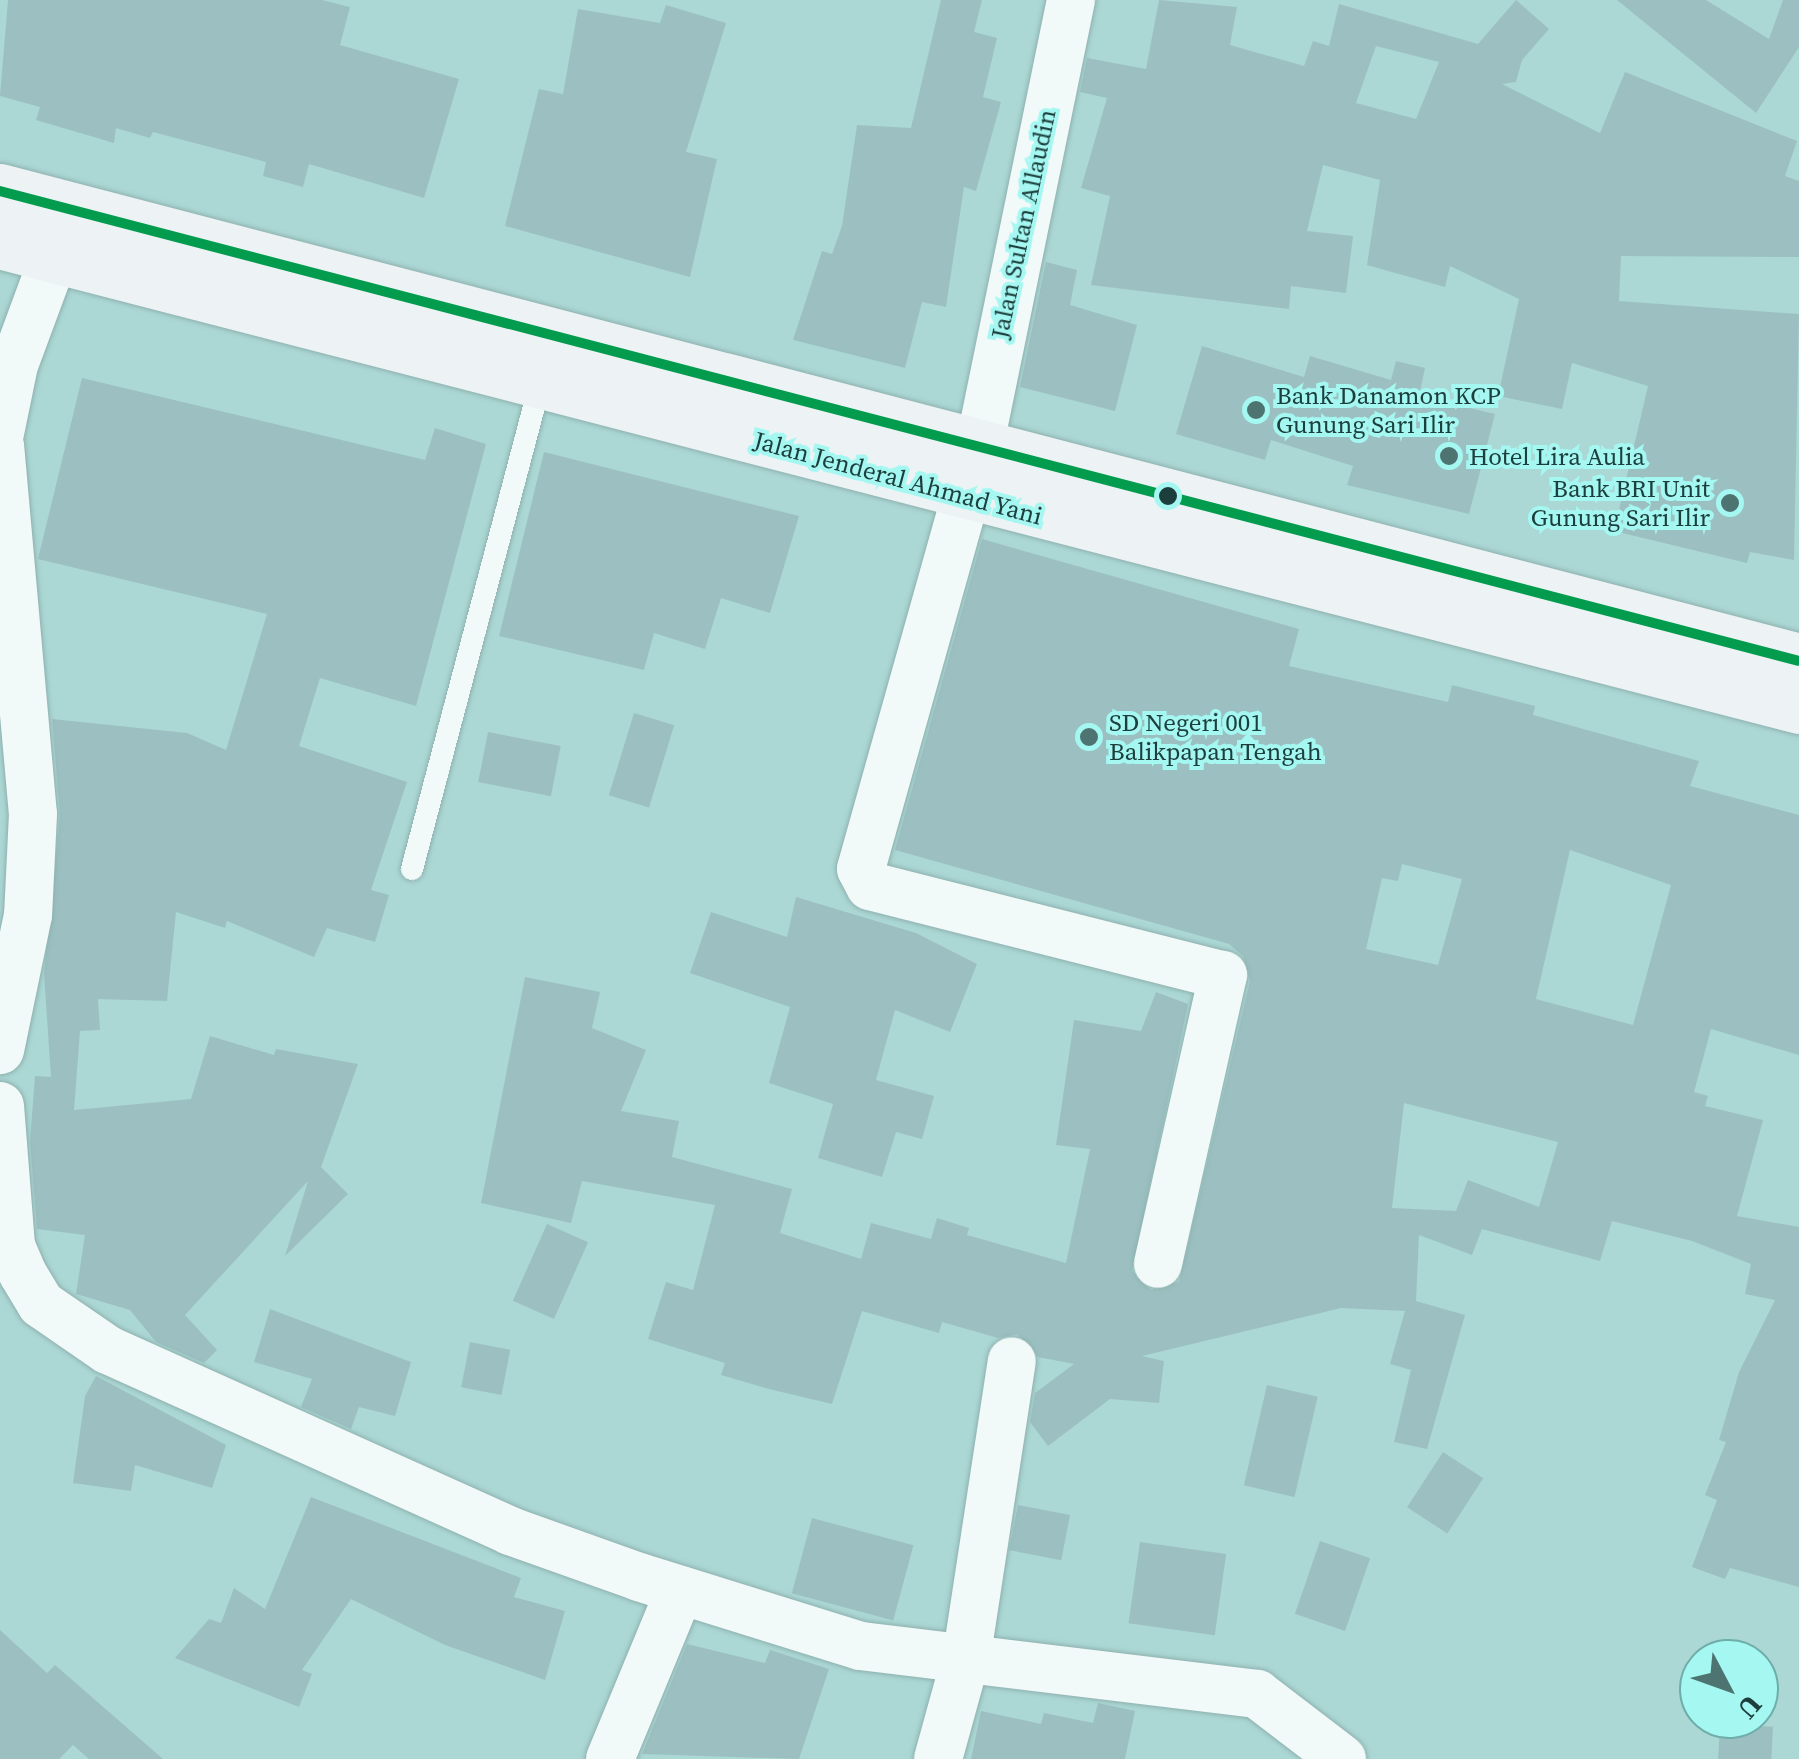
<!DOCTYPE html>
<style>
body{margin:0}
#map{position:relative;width:1799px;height:1759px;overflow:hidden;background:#abd7d4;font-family:"Source Serif 4",serif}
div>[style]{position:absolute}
.building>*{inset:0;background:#9cc0c1;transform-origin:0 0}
.roads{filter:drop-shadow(0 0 2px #8eb1af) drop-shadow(0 0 2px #8eb1af)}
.service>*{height:22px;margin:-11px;padding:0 11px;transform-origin:11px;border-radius:11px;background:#f2f9f9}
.minor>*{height:48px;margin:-24px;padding:0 24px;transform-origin:24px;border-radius:24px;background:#f2f9f9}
.secondary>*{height:55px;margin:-27.5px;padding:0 27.5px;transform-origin:27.5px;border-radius:27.5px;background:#edf3f4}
.bus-1>*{height:10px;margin:-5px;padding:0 5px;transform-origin:5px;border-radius:5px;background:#039c4f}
.dots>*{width:28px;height:28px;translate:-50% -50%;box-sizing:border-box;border:5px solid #a5f7f1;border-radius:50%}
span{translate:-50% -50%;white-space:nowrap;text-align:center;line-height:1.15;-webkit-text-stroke:8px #a5f7f1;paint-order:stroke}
.street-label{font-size:25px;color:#1c3e3c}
.poi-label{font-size:25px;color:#1c3e3c}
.left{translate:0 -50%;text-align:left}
.right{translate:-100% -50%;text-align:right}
.north{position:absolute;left:1679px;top:1639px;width:100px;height:100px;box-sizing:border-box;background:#a5f7f1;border:2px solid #6eada9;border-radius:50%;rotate:131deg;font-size:28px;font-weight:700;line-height:40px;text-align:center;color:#1c3e3c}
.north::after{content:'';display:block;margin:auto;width:35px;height:45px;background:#4e7471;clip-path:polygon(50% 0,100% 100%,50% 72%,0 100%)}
</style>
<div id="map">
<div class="building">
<div style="clip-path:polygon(8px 0,322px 0,350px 7px,340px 45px,459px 79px,424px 198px,309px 164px,303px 187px,263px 176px,266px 162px,153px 132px,150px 138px,116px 128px,114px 143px,36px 120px,40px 107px,0 96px)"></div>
<div style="clip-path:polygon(941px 0,982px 0,974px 32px,997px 38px,983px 97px,1001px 102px,976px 191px,964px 187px,946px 307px,922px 302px,905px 368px,793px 340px,822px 251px,832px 254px,842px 226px,857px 125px,911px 128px)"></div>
<div style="clip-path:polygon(evenodd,1159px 0,1237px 7px,1230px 45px,1304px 66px,1313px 41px,1329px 46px,1339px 4px,1478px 44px,1516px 0,1549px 29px,1522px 60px,1516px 82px,1502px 84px,1600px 133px,1625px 72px,1797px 141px,1785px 176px,1799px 181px,1799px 257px,1621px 256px,1619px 301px,1799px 314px,1794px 560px,1750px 552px,1747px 563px,1614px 531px,1648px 386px,1572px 363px,1562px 409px,1498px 396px,1519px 299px,1450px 266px,1445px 287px,1367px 265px,1380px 180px,1323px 165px,1307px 231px,1353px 236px,1346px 293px,1291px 286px,1289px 309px,1091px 285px,1110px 196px,1081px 188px,1107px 98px,1080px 92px,1087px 58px,1146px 69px,1159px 0,1376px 46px,1439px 62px,1416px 119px,1356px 103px,1376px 46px)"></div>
<div style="clip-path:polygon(1617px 0,1706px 0,1769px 39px,1783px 0,1799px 0,1799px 47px,1756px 113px)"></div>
<div style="clip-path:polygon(666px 5px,726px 23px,686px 152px,717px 159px,690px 277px,505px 226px,539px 89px,563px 94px,578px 9px,660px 23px)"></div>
<div style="clip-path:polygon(1046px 262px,1077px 270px,1070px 305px,1137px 325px,1115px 411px,1020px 387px)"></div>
<div style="clip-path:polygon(1202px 346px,1304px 377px,1310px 356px,1391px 380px,1396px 361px,1425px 368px,1419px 396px,1495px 414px,1469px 514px,1347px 485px,1353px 466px,1271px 440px,1265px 460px,1176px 434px)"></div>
<div style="clip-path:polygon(82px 378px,425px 460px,435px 428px,486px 444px,416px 706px,320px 678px,299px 746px,407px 782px,371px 890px,389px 895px,375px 942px,327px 928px,314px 957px,227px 921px,225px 928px,176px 912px,167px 1001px,98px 999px,100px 1030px,80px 1031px,74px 1110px,191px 1099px,210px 1036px,274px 1055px,276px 1049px,358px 1064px,321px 1167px,348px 1194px,285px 1256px,308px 1181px,185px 1315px,217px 1350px,204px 1363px,156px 1342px,130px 1310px,76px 1294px,85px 1235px,37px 1229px,30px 1141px,35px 1076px,51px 1077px,44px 974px,60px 815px,52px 719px,187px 733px,226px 750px,267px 614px,38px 559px)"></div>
<div style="clip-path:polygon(544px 452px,799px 516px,770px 613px,721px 598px,705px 649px,654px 633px,644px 670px,499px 636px)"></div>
<div style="clip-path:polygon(evenodd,982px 539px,1299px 629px,1289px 666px,1448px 702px,1452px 685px,1535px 706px,1533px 715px,1699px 761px,1690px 786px,1799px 815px,1799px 1055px,1711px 1029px,1694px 1092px,1708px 1096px,1705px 1106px,1763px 1120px,1737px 1216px,1799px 1227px,1799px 1587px,1730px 1568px,1725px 1579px,1692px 1567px,1717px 1500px,1705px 1495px,1726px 1442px,1719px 1440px,1739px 1372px,1775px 1300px,1745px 1294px,1751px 1264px,1692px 1241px,1612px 1221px,1600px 1261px,1482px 1229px,1472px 1255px,1419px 1235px,1416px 1301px,1465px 1315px,1427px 1449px,1394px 1442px,1411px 1370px,1390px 1364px,1405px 1311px,1341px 1308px,1142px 1356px,1164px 1361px,1159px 1403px,1110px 1399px,1048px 1446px,1030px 1422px,1035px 1393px,1074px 1364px,1038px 1357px,1017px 1334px,998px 1338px,942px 1322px,939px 1333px,862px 1311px,832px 1404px,769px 1389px,721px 1375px,725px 1363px,648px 1339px,666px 1282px,693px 1290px,715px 1205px,582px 1181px,571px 1223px,481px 1203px,525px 977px,600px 992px,592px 1028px,646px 1050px,621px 1111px,679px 1121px,672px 1157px,792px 1189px,780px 1233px,861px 1259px,871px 1223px,931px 1239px,937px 1218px,969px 1228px,967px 1235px,1066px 1263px,1090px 1149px,1056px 1145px,1074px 1020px,1141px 1031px,1156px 992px,1188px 1004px,1132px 1271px,1151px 1290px,1179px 1282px,1250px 981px,1243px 956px,1229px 944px,895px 850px,982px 539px,1570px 850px,1671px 885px,1633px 1025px,1536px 999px,1570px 850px,982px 539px,1402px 864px,1462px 879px,1438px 965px,1366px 949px,1382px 878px,1398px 881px,1402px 864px,982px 539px,1404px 1103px,1558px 1142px,1539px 1207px,1468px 1180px,1456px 1211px,1392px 1208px,1404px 1103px)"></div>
<div style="left:634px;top:713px;width:42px;height:86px;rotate:17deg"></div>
<div style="left:488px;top:732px;width:74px;height:51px;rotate:11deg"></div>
<div style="clip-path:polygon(796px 897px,916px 933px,977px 964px,950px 1032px,895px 1010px,876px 1080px,934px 1096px,922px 1139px,896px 1132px,882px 1177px,818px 1158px,833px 1104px,769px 1083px,790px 1007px,690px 973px,711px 912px,787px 937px)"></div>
<div style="left:547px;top:1224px;width:45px;height:84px;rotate:24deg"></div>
<div style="clip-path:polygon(270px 1309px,411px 1362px,395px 1416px,359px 1407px,351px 1429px,301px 1407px,312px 1379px,254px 1362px)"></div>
<div style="left:470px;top:1342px;width:41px;height:46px;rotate:11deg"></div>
<div style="clip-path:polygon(96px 1376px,226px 1445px,212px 1488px,135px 1465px,131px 1491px,73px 1483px,85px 1396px)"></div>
<div style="left:1267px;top:1385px;width:52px;height:103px;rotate:13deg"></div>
<div style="left:1443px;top:1452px;width:48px;height:66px;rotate:33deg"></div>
<div style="clip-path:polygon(311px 1497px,521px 1578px,514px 1597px,565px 1611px,545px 1680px,445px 1645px,351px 1599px,302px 1670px,312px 1674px,299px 1707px,175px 1658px,209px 1619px,221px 1623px,234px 1588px,265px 1609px)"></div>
<div style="left:1018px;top:1505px;width:53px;height:46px;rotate:11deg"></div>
<div style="left:812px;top:1518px;width:105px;height:78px;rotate:15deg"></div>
<div style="left:1320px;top:1541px;width:53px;height:77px;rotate:19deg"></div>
<div style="left:1140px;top:1542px;width:87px;height:82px;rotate:8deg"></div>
<div style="clip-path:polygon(0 1630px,47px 1673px,55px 1665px,163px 1759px,89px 1759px,73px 1745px,59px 1759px,0 1759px)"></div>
<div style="clip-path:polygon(687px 1644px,765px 1663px,770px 1650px,829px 1669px,799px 1759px,642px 1754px)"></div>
<div style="clip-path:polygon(1098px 1703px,1135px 1711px,1125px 1759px,971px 1759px,981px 1711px,1041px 1724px,1044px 1713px,1093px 1723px)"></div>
<div style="left:1720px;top:1724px;width:53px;height:35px;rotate:3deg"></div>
</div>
<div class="roads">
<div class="service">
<div style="left:412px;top:869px;width:502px;rotate:-75.22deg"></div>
</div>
<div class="minor">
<div style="left:1071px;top:0;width:458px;rotate:101.6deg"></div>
<div style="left:979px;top:449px;width:436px;rotate:105.7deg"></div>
<div style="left:861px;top:869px;width:19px;rotate:62deg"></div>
<div style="left:870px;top:886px;width:364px;rotate:14.2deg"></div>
<div style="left:1223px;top:975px;width:296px;rotate:102.7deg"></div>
<div style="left:0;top:433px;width:69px;rotate:-78.4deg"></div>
<div style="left:14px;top:365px;width:118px;rotate:-69.7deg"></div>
<div style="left:0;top:445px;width:370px;rotate:84.9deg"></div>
<div style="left:33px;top:814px;width:101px;rotate:92.8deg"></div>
<div style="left:28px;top:915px;width:138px;rotate:101.7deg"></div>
<div style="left:0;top:1106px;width:140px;rotate:85.5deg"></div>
<div style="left:11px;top:1246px;width:30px;rotate:67deg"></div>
<div style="left:23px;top:1274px;width:35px;rotate:59deg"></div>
<div style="left:41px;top:1304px;width:81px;rotate:34.5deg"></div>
<div style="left:108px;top:1350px;width:441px;rotate:24.2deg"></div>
<div style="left:510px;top:1531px;width:137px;rotate:19.6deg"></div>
<div style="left:639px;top:1577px;width:232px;rotate:17.3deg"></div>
<div style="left:861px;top:1646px;width:399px;rotate:6.9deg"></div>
<div style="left:1257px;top:1694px;width:107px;rotate:37.4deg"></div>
<div style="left:610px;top:1759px;width:183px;rotate:-67.5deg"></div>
<div style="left:938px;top:1759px;width:109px;rotate:-74.6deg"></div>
<div style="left:967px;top:1654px;width:296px;rotate:-81.3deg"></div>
</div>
<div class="secondary">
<div style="left:0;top:191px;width:1859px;rotate:14.64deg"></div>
<div style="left:0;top:241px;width:1858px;rotate:14.49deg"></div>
</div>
</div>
<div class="bus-1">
<div style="left:0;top:191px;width:1859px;rotate:14.64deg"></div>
</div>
<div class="dots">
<div style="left:1256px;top:410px;background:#4e7471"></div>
<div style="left:1449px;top:456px;background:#4e7471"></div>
<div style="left:1168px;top:496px;background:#1c3e3c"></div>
<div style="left:1730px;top:503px;background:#4e7471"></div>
<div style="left:1089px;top:737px;background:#4e7471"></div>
</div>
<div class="street-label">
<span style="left:1023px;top:224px;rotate:-78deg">Jalan Sultan Allaudin</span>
<span style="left:898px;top:478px;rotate:15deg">Jalan Jenderal Ahmad Yani</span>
</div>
<div class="poi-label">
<span class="left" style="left:1276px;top:410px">Bank Danamon KCP<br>Gunung Sari Ilir</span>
<span class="left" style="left:1469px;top:456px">Hotel Lira Aulia</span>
<span class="right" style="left:1710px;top:503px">Bank BRI Unit<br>Gunung Sari Ilir</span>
<span class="left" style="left:1109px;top:737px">SD Negeri 001<br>Balikpapan Tengah</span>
</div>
<div class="north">U</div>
</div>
